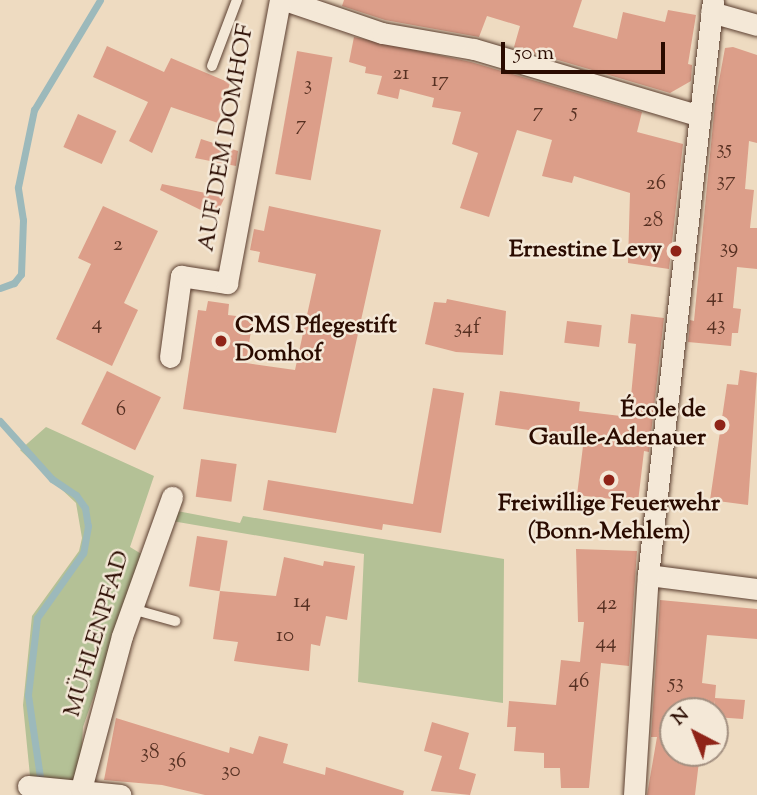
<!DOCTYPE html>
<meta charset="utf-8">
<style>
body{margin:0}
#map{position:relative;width:757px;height:795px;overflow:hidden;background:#eedbc1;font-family:"Sorts Mill Goudy",serif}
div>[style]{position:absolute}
.green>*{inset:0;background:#b4c196}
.stream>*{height:7px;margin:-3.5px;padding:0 3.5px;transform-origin:3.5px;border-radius:3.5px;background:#9cb9bb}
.building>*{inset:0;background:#dc9e89;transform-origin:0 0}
.roads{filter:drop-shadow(0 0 2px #5b3f30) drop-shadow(0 0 2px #5b3f30)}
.service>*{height:10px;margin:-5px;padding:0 5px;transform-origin:5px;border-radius:5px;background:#f4e8d7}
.minor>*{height:21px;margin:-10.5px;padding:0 10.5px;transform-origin:10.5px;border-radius:10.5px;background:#f4e8d7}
.dots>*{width:19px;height:19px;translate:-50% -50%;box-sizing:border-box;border:4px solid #f4e8d7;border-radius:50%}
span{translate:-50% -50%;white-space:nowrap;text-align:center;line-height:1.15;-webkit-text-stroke:5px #f4e8d7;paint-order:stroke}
.number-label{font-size:21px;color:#563022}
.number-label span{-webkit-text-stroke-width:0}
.street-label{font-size:24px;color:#2a0b00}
.poi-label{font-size:24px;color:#2a0b00;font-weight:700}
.right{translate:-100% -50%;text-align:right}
.left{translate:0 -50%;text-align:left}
.north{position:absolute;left:659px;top:697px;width:70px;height:70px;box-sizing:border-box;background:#f4e8d7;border:2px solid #a39081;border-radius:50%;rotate:318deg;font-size:19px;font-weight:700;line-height:28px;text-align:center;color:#2a0b00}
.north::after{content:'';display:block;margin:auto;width:24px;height:32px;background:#8f2418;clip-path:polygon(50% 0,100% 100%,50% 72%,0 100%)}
.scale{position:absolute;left:501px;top:42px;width:164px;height:32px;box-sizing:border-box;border:4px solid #2a0b00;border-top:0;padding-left:9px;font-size:21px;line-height:24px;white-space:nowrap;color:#2a0b00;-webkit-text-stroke:5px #f4e8d7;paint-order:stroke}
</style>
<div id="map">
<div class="green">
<div style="clip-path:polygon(46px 427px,154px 476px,130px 547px,143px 555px,83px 727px,80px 777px,71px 795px,30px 776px,23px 705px,32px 616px,79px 551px,82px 538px,76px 503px,20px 450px)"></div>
<div style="clip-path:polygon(177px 511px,240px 523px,243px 516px,504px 559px,503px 703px,358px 682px,364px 554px,172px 521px)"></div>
</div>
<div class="stream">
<div style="left:0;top:288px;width:15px;rotate:-20deg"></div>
<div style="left:14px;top:283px;width:11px;rotate:-52deg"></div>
<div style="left:21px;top:274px;width:54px;rotate:-87.9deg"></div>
<div style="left:23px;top:220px;width:33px;rotate:-99deg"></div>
<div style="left:18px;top:187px;width:79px;rotate:-78.3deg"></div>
<div style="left:34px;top:110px;width:128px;rotate:-59deg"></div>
<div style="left:0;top:421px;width:78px;rotate:48.1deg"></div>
<div style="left:52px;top:479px;width:29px;rotate:34deg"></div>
<div style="left:76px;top:495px;width:16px;rotate:55deg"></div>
<div style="left:85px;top:508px;width:18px;rotate:81deg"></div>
<div style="left:88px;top:526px;width:27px;rotate:100deg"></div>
<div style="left:83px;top:553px;width:80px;rotate:125.3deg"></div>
<div style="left:37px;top:618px;width:78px;rotate:96.7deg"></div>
<div style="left:28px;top:695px;width:90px;rotate:81.7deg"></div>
</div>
<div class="building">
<div style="clip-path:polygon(344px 0,582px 0,573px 27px,617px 39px,623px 12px,665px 22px,668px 10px,696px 15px,688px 64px,692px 65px,691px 81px,670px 93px,514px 47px,520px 26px,487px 16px,479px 37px,385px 20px,342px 6px)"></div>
<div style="clip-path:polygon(354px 37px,471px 62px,642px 112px,637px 132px,683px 144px,669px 269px,628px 263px,630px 193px,574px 176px,572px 183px,542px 176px,552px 140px,517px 130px,489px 217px,460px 208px,478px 153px,452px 144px,461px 112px,432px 107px,434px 98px,400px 89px,398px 99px,377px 94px,382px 76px,365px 73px,366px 67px,349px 62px)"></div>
<div style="clip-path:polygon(107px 46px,164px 72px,171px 58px,230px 83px,218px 123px,171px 107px,152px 153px,129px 141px,148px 102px,93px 77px)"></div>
<div style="clip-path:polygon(733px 47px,757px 55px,757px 143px,749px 141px,745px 189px,754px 190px,750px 228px,757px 228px,757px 269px,737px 267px,733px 308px,741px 309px,738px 333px,732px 333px,731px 346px,688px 342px,690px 320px,694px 321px,715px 103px,725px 48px)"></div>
<div style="left:297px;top:51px;width:36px;height:125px;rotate:10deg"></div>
<div style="left:78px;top:114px;width:42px;height:36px;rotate:24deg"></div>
<div style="clip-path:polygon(201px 139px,238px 151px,236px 166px,195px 158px)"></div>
<div style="clip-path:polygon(162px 184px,225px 197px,215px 217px,160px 190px)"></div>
<div style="clip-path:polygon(103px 206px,158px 231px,124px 303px,138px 310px,112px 366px,56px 339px,91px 264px,78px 258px)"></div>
<div style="clip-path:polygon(269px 206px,381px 230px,336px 433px,183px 409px,198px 310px,206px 311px,208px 301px,229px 304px,228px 315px,253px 318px,246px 363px,295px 370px,316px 274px,258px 262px,260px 252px,250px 250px,254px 229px,264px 231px)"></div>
<div style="clip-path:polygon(447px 299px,506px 311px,503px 355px,456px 352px,425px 344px,434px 302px,446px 303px)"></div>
<div style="clip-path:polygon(631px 314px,664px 318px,649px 452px,644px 451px,638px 502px,577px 495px,584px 438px,495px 425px,500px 391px,580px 402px,579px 411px,629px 417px,636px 344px,628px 343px)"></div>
<div style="left:567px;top:321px;width:35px;height:22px;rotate:7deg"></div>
<div style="clip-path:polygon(740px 370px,757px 373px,748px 505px,710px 500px,727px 384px,738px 385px)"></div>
<div style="left:107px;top:371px;width:60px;height:59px;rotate:26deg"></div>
<div style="clip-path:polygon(433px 388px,464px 393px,441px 533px,383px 524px,382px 530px,263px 510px,268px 480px,413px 504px)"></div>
<div style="left:201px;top:459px;width:36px;height:38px;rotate:8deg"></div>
<div style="left:197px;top:536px;width:31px;height:51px;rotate:9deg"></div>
<div style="clip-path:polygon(576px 549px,637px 551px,629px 666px,601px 663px,589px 788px,561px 788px,560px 768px,544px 768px,544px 753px,514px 751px,516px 727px,507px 727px,509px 701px,556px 705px,561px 660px,580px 662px,584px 622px,578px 622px)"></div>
<div style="clip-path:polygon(284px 557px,323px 566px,324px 561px,355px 566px,347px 620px,326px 616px,320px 646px,311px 644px,309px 671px,234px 661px,238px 642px,213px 639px,220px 591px,276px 596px)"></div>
<div style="clip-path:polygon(660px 600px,757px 609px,757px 639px,707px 635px,702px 683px,716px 685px,715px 698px,745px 700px,743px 719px,715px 717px,715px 700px,714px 711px,673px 711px,673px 753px,700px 753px,695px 795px,647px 795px,657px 737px,651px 737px)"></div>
<div style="clip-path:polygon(116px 718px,229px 753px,230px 747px,253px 754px,259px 736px,288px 744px,283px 763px,325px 775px,326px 767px,404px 791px,403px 795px,205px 795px,162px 785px,104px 780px)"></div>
<div style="clip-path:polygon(432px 722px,469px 733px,459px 769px,476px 774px,470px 795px,431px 791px,442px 756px,424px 751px)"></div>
</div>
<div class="roads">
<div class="service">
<div style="left:212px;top:66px;width:71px;rotate:-69.3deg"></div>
<div style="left:132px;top:609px;width:45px;rotate:15.6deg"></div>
</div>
<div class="minor">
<div style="left:285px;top:0;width:102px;rotate:18.8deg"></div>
<div style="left:382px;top:33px;width:93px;rotate:9.9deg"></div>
<div style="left:474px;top:49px;width:236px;rotate:16.5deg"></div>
<div style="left:711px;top:12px;width:48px;rotate:15.8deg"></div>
<div style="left:170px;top:357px;width:82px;rotate:-82.3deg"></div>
<div style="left:181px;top:276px;width:47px;rotate:8.7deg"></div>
<div style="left:227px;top:283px;width:288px;rotate:-79.4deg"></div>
<div style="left:648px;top:575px;width:110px;rotate:7.3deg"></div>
<div style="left:28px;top:786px;width:93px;rotate:5.5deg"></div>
<div style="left:81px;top:789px;width:158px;rotate:-75deg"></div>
<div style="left:122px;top:636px;width:148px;rotate:-70.2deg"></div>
<div style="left:634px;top:795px;width:220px;rotate:-86.4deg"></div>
<div style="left:648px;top:575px;width:579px;rotate:-83.55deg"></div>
</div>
</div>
<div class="dots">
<div style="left:676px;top:251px;background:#8f2418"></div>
<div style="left:221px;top:341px;background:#8f2418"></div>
<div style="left:720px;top:425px;background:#8f2418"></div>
<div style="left:609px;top:480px;background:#8f2418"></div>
</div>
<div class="number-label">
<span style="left:401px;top:74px">21</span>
<span style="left:440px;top:81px">17</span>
<span style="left:308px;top:85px">3</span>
<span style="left:538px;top:112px">7</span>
<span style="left:574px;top:112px">5</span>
<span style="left:301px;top:125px">7</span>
<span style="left:724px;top:149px">35</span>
<span style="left:726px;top:181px">37</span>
<span style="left:656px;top:184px">26</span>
<span style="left:653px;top:221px">28</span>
<span style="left:118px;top:245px">2</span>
<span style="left:729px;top:248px">39</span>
<span style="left:715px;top:297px">41</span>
<span style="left:97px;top:324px">4</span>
<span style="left:716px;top:325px">43</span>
<span style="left:467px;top:328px">34f</span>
<span style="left:121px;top:410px">6</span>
<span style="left:302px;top:602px">14</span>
<span style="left:607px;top:604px">42</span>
<span style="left:285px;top:636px">10</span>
<span style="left:606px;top:643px">44</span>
<span style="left:579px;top:682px">46</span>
<span style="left:676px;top:683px">53</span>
<span style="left:150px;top:753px">38</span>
<span style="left:177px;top:762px">36</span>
<span style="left:231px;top:771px">30</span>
</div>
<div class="street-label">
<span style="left:227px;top:138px;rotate:-80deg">AUF DEM DOMHOF</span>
<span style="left:98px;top:634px;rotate:-73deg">MÜHLENPFAD</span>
</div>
<div class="poi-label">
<span class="right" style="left:662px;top:251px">Ernestine Levy</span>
<span class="left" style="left:235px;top:341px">CMS Pflegestift<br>Domhof</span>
<span class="right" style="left:706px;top:425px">École de<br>Gaulle-Adenauer</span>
<span style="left:609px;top:519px">Freiwillige Feuerwehr<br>(Bonn-Mehlem)</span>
</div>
<div class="north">N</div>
<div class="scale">50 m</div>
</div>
